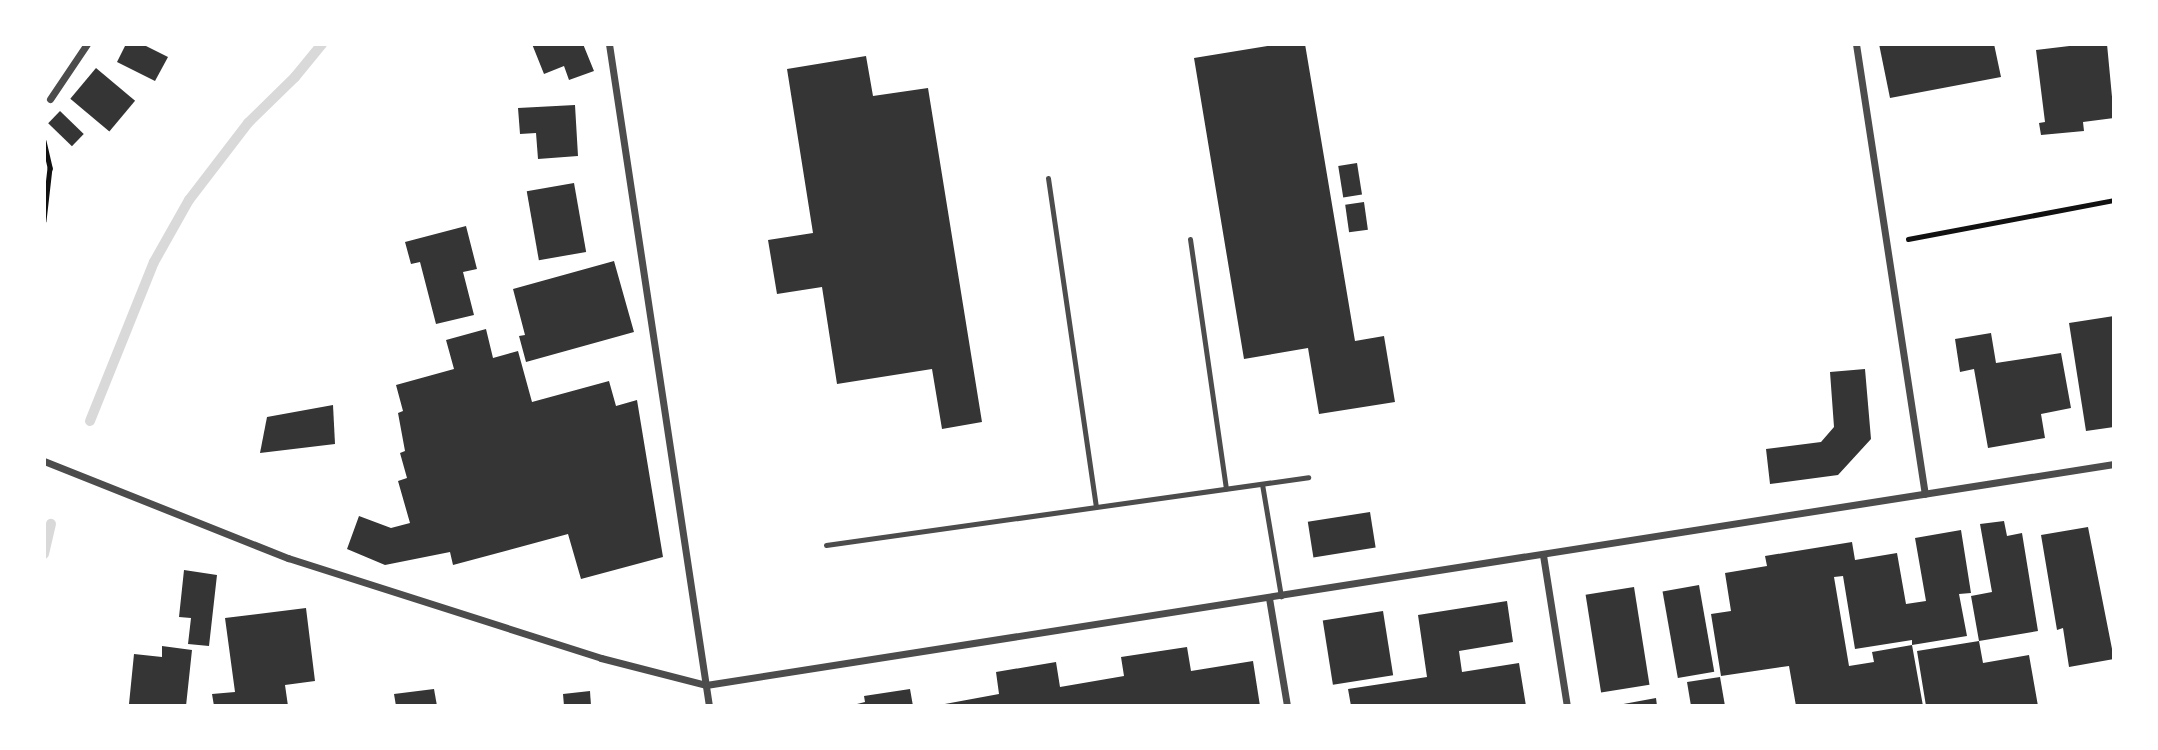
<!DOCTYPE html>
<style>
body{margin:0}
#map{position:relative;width:2158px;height:750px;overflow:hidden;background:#fff;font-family:"Asap Condensed",sans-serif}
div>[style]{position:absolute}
.stream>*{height:10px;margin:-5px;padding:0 5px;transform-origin:5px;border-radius:5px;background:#d9d9d9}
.building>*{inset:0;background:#353535;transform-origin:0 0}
.path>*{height:4.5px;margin:-2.25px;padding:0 2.25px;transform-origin:2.25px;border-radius:2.25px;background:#111}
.service>*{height:5px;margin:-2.5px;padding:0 2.5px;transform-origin:2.5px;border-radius:2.5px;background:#4c4c4c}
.minor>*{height:7px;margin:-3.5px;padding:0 3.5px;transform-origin:3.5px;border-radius:3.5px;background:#4c4c4c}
span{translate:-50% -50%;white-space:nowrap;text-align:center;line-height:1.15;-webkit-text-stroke:7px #fff;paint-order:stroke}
.frame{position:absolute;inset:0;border:46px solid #fff;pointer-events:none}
</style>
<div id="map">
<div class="stream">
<div style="left:90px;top:421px;width:171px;rotate:-68.1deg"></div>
<div style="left:154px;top:262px;width:71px;rotate:-60.6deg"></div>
<div style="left:189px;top:200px;width:97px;rotate:-52.5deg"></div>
<div style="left:248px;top:123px;width:66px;rotate:-44.4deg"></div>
<div style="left:295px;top:77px;width:43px;rotate:-50.7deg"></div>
<div style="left:44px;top:554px;width:31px;rotate:-77deg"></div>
</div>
<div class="building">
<div style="clip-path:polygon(126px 44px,142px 44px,168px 57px,155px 81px,117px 62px)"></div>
<div style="clip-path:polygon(532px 44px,583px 44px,594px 71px,569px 80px,564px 66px,544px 74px)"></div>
<div style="clip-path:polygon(1279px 44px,1305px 44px,1355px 341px,1384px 336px,1395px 402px,1319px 414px,1308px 348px,1244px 359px,1194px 58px)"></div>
<div style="clip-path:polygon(1879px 44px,1994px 44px,2001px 77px,1890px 98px)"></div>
<div style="clip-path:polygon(2086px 44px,2107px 44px,2114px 118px,2083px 122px,2084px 131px,2041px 135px,2039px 123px,2045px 122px,2036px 50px)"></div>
<div style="clip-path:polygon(866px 56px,873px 96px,928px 88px,982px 422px,942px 429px,932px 369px,837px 384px,822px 287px,777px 294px,768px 240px,813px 233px,787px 69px)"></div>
<div style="left:96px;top:68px;width:51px;height:40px;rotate:40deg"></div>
<div style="clip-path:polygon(575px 105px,578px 156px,538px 159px,536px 133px,520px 134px,518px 108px)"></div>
<div style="left:60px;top:111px;width:33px;height:17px;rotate:44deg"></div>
<div style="left:1357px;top:163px;width:32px;height:19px;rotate:81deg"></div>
<div style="left:574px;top:183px;width:70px;height:48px;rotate:80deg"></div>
<div style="left:1364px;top:202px;width:28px;height:19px;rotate:82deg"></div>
<div style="clip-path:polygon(466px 226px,477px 269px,463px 272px,474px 315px,436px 324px,420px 262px,411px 264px,405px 242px)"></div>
<div style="clip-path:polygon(614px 261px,634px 332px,526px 362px,519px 336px,525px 335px,513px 289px)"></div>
<div style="clip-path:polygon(2114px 316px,2114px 427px,2086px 431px,2069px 323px)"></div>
<div style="clip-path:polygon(486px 329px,493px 358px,518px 351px,532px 402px,609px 381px,616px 406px,637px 400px,663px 557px,581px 579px,568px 534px,453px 565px,450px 552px,385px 565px,347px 549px,359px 516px,391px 528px,410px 523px,398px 481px,407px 478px,400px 453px,405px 451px,398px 413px,403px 411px,396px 385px,454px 369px,446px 340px)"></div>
<div style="clip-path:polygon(1991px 333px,1996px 363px,2061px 353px,2071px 408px,2041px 414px,2045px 438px,1988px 448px,1974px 369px,1960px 372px,1955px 339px)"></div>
<div style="clip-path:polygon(1865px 369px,1871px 439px,1838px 475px,1770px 484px,1766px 449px,1821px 442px,1834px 427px,1830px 372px)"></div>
<div style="clip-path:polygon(333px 405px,335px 444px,260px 453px,267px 417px)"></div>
<div style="left:1370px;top:512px;width:36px;height:63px;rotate:81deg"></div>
<div style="clip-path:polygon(2004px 521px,2007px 536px,2022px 533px,2038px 631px,1979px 641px,1971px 596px,1992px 592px,1980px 524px)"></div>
<div style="clip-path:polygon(2088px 527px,2114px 659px,2069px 667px,2063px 628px,2057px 630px,2041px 535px)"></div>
<div style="clip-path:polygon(1961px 530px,1971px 593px,1959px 594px,1967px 636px,1912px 645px,1912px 640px,1855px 649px,1843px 576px,1834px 577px,1849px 666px,1874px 662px,1872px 652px,1912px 645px,1923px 706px,1796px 706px,1789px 666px,1721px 676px,1711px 614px,1731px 611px,1725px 573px,1767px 566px,1765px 556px,1852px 542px,1855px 560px,1897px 553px,1906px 604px,1926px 601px,1915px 538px)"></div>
<div style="clip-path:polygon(184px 570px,217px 575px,209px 646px,188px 644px,191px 618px,179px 617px)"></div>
<div style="left:1699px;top:585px;width:88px;height:37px;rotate:80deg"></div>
<div style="left:1634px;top:587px;width:99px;height:49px;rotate:81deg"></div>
<div style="clip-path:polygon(1507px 601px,1513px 642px,1459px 651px,1462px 672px,1519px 663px,1526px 706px,1351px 706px,1348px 689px,1427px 677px,1418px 615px)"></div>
<div style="clip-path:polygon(306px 608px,315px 681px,285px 685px,288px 706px,214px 706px,212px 694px,235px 692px,225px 618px)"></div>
<div style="left:1383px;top:611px;width:65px;height:61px;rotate:81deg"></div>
<div style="clip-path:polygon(1979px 641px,1983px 663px,2029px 655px,2038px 706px,1926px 706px,1917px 651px)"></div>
<div style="clip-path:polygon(162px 646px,192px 650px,186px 706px,129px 704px,134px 654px,162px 657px)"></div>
<div style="clip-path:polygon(1187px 647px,1191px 671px,1253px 661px,1260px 706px,934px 706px,999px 694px,996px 672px,1056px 662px,1060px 687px,1124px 676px,1121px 657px)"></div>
<div style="clip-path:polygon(1720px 677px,1725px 706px,1691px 706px,1687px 682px)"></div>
<div style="clip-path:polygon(434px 689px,437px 706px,396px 706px,394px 694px)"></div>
<div style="clip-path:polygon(910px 689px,913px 706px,849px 706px,865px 702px,864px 696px)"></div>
<div style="clip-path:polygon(590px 691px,591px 706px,564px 706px,563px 694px)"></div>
<div style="clip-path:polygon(1656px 698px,1657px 706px,1618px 706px,1618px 705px)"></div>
</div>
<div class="path">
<div style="left:44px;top:141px;width:28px;rotate:77deg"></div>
<div style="left:50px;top:168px;width:53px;rotate:96.5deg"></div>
<div style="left:1908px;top:239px;width:210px;rotate:-10.7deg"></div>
</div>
<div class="service">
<div style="left:1048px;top:178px;width:332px;rotate:81.7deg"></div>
<div style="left:1190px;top:239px;width:252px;rotate:81.8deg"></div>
<div style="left:1262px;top:484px;width:114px;rotate:80.4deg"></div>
<div style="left:826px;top:545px;width:487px;rotate:-8deg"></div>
</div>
<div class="minor">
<div style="left:609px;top:44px;width:670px;rotate:81.41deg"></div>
<div style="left:1856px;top:44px;width:455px;rotate:81.3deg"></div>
<div style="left:50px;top:99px;width:66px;rotate:-56.1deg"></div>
<div style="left:44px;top:461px;width:263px;rotate:21.7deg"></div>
<div style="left:288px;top:558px;width:329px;rotate:17.7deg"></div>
<div style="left:601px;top:658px;width:108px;rotate:14.4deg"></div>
<div style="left:706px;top:685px;width:1425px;rotate:-8.92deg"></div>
<div style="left:1543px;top:555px;width:153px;rotate:81deg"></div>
<div style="left:1269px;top:598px;width:109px;rotate:80.5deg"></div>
</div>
<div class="frame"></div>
</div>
